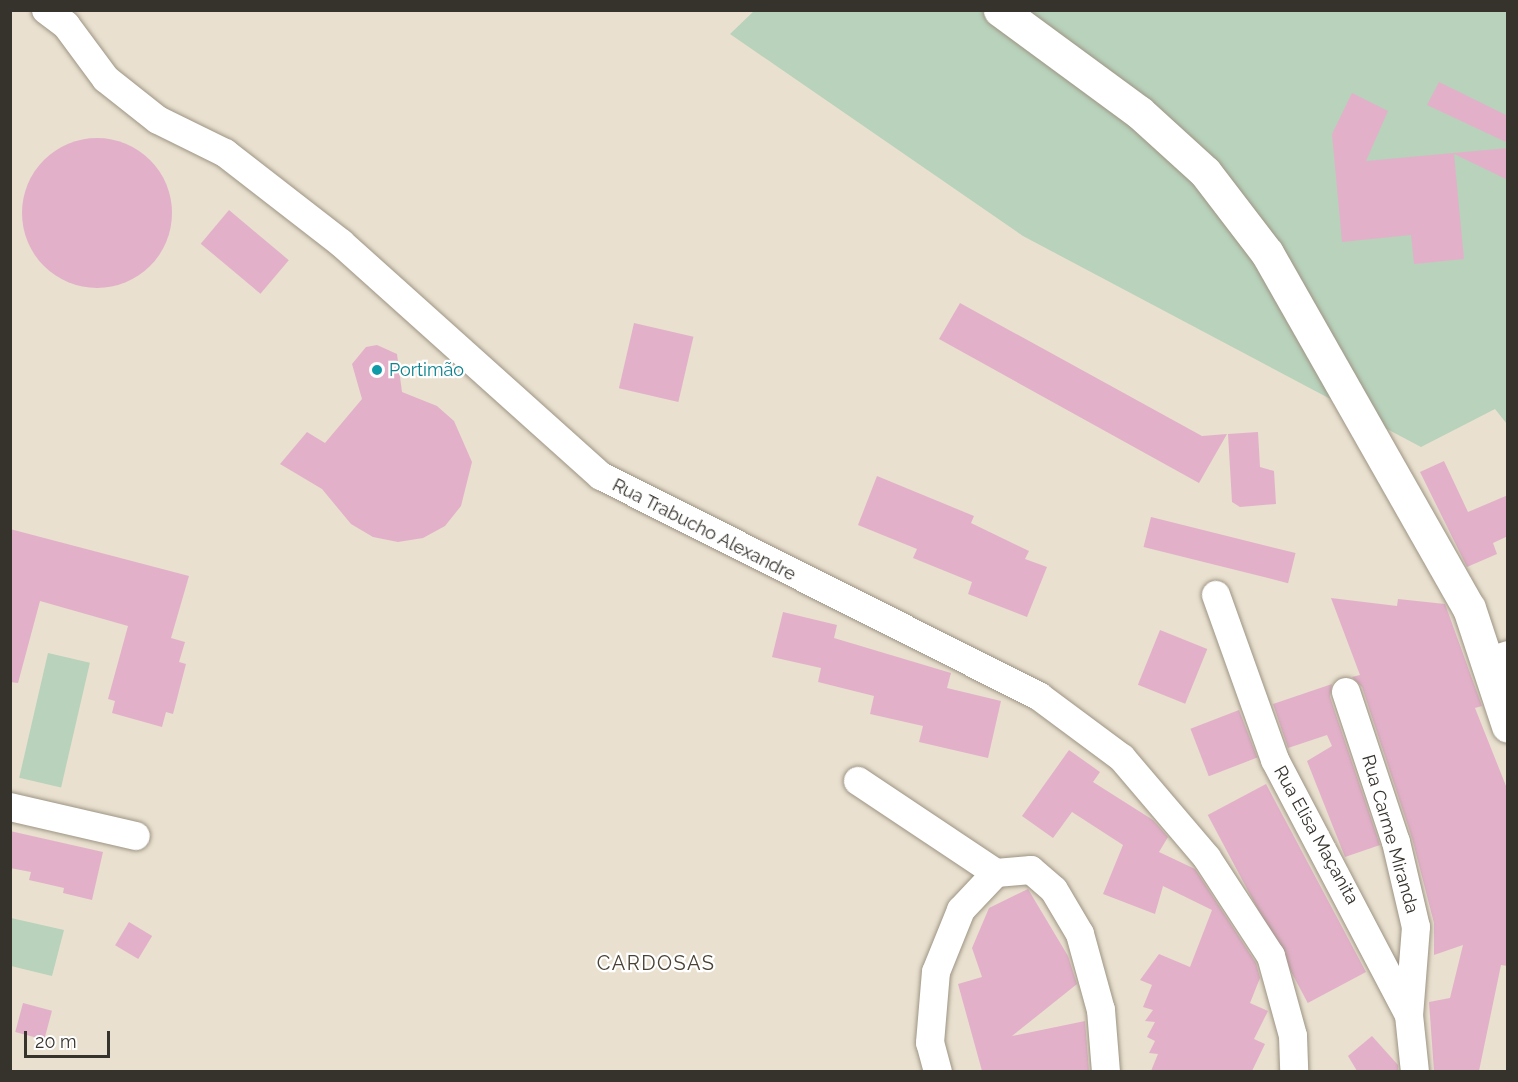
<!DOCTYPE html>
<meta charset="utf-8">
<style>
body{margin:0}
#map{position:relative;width:1518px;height:1082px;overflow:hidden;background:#e9e0cf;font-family:Raleway,sans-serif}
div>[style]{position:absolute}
.green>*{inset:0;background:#b8d2bb;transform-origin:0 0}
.building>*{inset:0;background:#e2b1c9;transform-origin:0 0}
.round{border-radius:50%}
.roads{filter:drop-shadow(0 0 2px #9d9484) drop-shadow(0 0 2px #9d9484)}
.minor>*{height:28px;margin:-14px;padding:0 14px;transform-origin:14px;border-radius:14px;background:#fff}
.tertiary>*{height:33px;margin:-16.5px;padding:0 16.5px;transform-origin:16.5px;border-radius:16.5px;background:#fff}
.dots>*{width:16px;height:16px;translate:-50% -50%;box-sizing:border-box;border:3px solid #fff;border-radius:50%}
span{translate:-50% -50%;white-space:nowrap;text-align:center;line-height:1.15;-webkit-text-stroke:4.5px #fff;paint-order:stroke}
.culture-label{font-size:18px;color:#0d838f}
.left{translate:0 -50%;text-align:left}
.street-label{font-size:18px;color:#36322c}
.neighbourhood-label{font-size:20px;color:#4a4234;letter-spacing:1.5px}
.frame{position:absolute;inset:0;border:12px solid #36322c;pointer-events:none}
.scale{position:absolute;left:24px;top:1031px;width:86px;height:27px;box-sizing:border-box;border:3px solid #36322c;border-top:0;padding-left:8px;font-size:18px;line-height:21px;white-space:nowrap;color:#36322c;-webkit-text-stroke:4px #fff;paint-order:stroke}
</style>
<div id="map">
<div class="green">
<div style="clip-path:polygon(755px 10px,1507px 11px,1507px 424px,1495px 409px,1421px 447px,1023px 236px,730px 34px)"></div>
<div style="left:48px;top:653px;width:43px;height:128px;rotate:13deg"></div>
<div style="clip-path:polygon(11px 918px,64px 930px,52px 976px,11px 966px)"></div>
</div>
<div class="building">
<div style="clip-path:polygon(1439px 82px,1508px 116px,1508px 143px,1427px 105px)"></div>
<div style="clip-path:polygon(1352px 93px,1388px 111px,1366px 161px,1508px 148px,1508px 180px,1454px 154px,1464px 259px,1414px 264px,1411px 235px,1342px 242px,1332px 134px)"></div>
<div class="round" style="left:22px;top:138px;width:150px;height:150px"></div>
<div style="left:229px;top:210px;width:78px;height:44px;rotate:40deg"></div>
<div style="clip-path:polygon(960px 303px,1202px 436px,1227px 434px,1199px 483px,939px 339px)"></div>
<div style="left:634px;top:323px;width:61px;height:67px;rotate:13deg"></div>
<div style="clip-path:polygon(377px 345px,397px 354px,402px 392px,437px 406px,454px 421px,472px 462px,461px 506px,445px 526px,423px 538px,398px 542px,373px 537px,351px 524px,322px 489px,280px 464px,307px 432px,325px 443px,362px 399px,352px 364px,366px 347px)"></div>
<div style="clip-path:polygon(1258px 432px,1260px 467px,1274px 471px,1276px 504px,1240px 507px,1232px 502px,1228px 434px)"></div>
<div style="clip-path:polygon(1444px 461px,1468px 512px,1508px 495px,1508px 536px,1493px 543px,1497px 554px,1467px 567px,1420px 472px)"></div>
<div style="clip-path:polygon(877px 476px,974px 516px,971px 523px,1029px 551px,1025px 559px,1047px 567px,1027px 617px,968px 594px,972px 582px,913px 558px,917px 549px,858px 525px)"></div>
<div style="left:1151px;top:517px;width:149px;height:31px;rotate:14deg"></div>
<div style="clip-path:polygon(10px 529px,189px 576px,171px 638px,185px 642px,179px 662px,186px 664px,173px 714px,166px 712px,162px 727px,112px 713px,115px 701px,108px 699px,128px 626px,40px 601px,18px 683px,10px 682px)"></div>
<div style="clip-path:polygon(1331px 598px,1397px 606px,1398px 599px,1445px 604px,1482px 706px,1475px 708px,1508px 791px,1508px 966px,1501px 965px,1479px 1071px,1434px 1071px,1429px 1002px,1450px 998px,1463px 945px,1434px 955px,1434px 923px,1412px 838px,1362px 687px,1352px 677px,1360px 675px)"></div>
<div style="clip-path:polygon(783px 612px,837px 625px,834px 638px,951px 673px,947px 688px,1001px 701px,988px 758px,919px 742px,923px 726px,870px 714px,874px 696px,818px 682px,821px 668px,772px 657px)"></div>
<div style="left:1160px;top:630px;width:51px;height:59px;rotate:22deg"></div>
<div style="clip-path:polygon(1332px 684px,1330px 697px,1380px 845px,1345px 857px,1307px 761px,1332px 746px,1327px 735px,1288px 748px,1273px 704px)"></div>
<div style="left:1239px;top:710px;width:51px;height:52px;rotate:69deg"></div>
<div style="clip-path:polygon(1069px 750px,1100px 772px,1093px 782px,1153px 820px,1168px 837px,1159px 852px,1195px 869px,1256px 963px,1260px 978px,1250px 1003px,1268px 1011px,1254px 1039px,1265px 1044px,1252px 1071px,1151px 1071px,1158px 1054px,1149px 1053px,1155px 1041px,1147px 1037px,1155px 1022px,1145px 1021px,1153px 1010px,1143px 1007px,1152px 985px,1140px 980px,1159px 954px,1190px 967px,1212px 910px,1163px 886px,1155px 914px,1103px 894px,1123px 845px,1072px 812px,1053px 838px,1022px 816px)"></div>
<div style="left:1266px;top:784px;width:213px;height:66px;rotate:62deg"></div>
<div style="clip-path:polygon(10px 831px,103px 852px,92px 900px,63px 893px,64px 888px,29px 880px,31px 872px,10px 868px)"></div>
<div style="clip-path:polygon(1028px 889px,1068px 956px,1077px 984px,1012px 1036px,1085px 1021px,1089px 1071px,982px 1071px,958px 984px,982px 977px,972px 948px,989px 908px)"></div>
<div style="left:129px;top:922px;width:27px;height:27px;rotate:31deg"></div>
<div style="left:23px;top:1003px;width:30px;height:30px;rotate:15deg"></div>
<div style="clip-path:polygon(1372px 1036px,1398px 1065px,1398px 1071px,1357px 1071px,1348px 1056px)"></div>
</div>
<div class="roads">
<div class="minor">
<div style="left:46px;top:10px;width:25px;rotate:37deg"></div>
<div style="left:66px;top:25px;width:67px;rotate:53.5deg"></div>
<div style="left:106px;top:79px;width:66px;rotate:38.3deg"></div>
<div style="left:158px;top:120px;width:75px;rotate:26.2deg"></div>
<div style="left:225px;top:153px;width:147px;rotate:37.8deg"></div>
<div style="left:341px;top:243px;width:349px;rotate:41.9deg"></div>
<div style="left:601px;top:476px;width:491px;rotate:26.7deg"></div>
<div style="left:1040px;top:697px;width:102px;rotate:36.6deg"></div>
<div style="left:1122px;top:758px;width:131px;rotate:49.6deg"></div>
<div style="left:1207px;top:858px;width:117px;rotate:56.9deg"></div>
<div style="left:1271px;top:956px;width:83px;rotate:74.6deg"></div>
<div style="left:1293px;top:1036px;width:36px;rotate:88deg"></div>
<div style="left:1216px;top:595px;width:175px;rotate:70.3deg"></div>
<div style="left:1275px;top:760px;width:288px;rotate:62.3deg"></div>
<div style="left:1409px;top:1015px;width:57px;rotate:84deg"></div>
<div style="left:1487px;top:662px;width:22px;rotate:-18deg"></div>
<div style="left:1346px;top:692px;width:158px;rotate:71.6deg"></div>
<div style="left:1396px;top:842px;width:87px;rotate:76.8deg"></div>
<div style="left:1416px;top:927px;width:88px;rotate:94.5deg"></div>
<div style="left:858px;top:781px;width:166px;rotate:33.7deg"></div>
<div style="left:10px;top:807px;width:129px;rotate:13deg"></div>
<div style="left:938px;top:1072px;width:30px;rotate:-105deg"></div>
<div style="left:930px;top:1043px;width:71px;rotate:-85.2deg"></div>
<div style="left:936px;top:972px;width:67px;rotate:-68deg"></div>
<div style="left:961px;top:910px;width:51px;rotate:-46.6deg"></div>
<div style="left:996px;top:873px;width:35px;rotate:-5deg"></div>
<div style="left:1031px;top:870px;width:30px;rotate:41deg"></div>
<div style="left:1054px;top:890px;width:51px;rotate:59.4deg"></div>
<div style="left:1080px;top:934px;width:79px;rotate:74.6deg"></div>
<div style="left:1101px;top:1010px;width:62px;rotate:85.4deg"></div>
</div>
<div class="tertiary">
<div style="left:1000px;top:10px;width:172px;rotate:36.3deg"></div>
<div style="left:1139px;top:112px;width:89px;rotate:42.3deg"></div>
<div style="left:1205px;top:172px;width:102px;rotate:52.6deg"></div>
<div style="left:1267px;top:253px;width:408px;rotate:60.4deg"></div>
<div style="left:1469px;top:608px;width:124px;rotate:71.7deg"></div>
</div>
</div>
<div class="dots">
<div style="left:377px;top:370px;background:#0f9aa8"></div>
</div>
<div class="culture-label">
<span class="left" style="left:389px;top:370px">Portimão</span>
</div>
<div class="street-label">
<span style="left:704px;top:530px;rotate:27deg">Rua Trabucho Alexandre</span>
<span style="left:1390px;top:834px;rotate:74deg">Rua Carme Miranda</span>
<span style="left:1316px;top:835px;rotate:61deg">Rua Elisa Maçanita</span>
</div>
<div class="neighbourhood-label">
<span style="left:656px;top:963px">CARDOSAS</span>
</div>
<div class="frame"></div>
<div class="scale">20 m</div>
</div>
